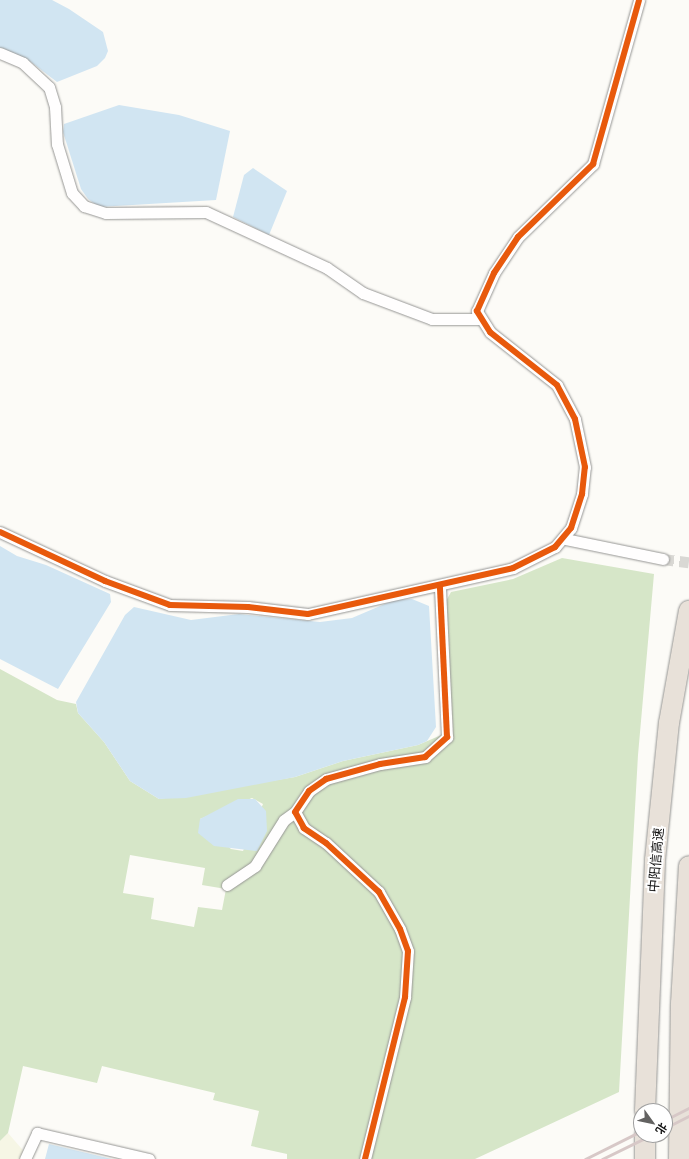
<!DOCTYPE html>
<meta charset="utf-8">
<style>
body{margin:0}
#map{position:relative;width:689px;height:1159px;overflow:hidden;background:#fcfbf7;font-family:Georgia,"Noto Sans SC",serif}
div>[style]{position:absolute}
.farmland>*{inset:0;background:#f6f6e5}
.forest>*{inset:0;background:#d6e6c8}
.water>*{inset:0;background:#d1e5f2}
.street-tunnel>*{height:11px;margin-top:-5.5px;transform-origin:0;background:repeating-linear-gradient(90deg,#d9d8d4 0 11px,transparent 0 16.5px)}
.roads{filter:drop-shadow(0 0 1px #969694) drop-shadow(0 0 1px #969694)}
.street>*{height:11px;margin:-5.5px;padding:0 5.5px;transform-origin:5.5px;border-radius:5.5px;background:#fffefe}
.highway>*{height:20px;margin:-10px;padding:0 10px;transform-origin:10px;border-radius:10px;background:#e8e1d9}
.rail>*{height:3px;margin:-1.5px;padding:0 1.5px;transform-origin:1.5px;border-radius:1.5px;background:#d7c8c7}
.cycleway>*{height:6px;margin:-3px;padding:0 3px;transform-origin:3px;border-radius:3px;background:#e8590c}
span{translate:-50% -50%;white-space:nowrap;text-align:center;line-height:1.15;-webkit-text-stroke:4px #fff;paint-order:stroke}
.street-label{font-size:13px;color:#101010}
.north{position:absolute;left:633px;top:1103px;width:40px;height:40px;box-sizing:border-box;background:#fff;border:1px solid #9f9f9f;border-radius:50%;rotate:123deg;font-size:11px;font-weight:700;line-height:16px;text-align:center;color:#101010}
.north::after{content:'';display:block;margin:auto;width:14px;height:18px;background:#636261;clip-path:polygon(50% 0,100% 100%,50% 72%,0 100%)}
</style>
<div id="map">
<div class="farmland">
<div style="clip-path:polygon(8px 1133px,28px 1156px,28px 1159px,0 1159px,0 1141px)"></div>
</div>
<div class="forest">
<div style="clip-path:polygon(evenodd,562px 558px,654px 574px,638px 755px,619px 1092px,475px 1159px,287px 1159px,287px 1154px,251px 1146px,259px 1111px,213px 1100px,215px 1093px,102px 1066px,97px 1083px,23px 1066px,8px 1133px,0 1141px,0 669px,57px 700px,76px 704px,78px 713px,104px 742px,130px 781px,159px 799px,295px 777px,343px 761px,418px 745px,453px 730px,445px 603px,451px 592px,513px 579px,562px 558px,252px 798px,263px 804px,243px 851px,231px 849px,200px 819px,252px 798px,562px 558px,130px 855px,205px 868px,202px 885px,226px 889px,222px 910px,198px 907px,194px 927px,151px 919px,154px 898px,123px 893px,130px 855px)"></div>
</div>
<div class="water">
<div style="clip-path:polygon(0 0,52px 0,69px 9px,103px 32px,108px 51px,105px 58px,97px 66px,57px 82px,31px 62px,0 49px)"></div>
<div style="clip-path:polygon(119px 105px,179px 115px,230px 131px,216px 200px,99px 207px,88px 199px,81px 189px,63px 132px,64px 124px)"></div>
<div style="clip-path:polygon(253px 168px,287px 191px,269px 235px,233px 217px,244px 175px)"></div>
<div style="clip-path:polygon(0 546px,17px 556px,46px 565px,110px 594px,111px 602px,58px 689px,0 659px)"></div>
<div style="clip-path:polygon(412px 599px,429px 606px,436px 727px,427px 741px,418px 745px,343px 761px,295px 777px,186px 798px,159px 799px,130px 781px,104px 742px,78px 713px,76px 702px,125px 615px,134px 607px,191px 620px,239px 614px,320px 622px,352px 618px,394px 600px)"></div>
<div style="clip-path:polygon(238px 799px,255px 799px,266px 811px,267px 831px,257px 851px,214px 846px,198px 833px,200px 819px)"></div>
<div style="clip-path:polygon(49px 1144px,112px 1159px,45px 1159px)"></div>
</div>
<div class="street-tunnel">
<div style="left:663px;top:559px;width:26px;rotate:7deg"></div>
</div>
<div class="roads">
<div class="street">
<div style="left:0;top:53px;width:25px;rotate:23deg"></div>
<div style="left:23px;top:63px;width:35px;rotate:43deg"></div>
<div style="left:49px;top:87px;width:21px;rotate:73deg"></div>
<div style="left:55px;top:107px;width:37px;rotate:87deg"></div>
<div style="left:57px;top:144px;width:51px;rotate:73deg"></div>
<div style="left:72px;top:193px;width:18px;rotate:47deg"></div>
<div style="left:84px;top:206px;width:23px;rotate:18deg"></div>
<div style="left:106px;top:213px;width:100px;rotate:-0.6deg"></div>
<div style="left:206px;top:212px;width:133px;rotate:24.8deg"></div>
<div style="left:327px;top:268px;width:44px;rotate:34.8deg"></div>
<div style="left:363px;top:293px;width:74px;rotate:20.6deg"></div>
<div style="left:432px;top:319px;width:48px"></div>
<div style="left:0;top:532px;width:116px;rotate:25deg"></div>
<div style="left:105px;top:581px;width:69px;rotate:20.3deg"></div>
<div style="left:170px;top:605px;width:78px;rotate:1.5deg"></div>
<div style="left:248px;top:607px;width:60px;rotate:6.7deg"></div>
<div style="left:308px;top:614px;width:210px;rotate:-12.6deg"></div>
<div style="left:513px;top:568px;width:47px;rotate:-26.6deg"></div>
<div style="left:555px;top:547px;width:25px;rotate:-50deg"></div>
<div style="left:571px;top:528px;width:36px;rotate:-72deg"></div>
<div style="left:582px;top:494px;width:27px;rotate:-84deg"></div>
<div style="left:585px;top:467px;width:49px;rotate:-101.8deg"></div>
<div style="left:575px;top:419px;width:38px;rotate:-118deg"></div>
<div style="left:557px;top:385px;width:85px;rotate:-141.7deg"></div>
<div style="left:490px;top:332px;width:25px;rotate:-122deg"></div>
<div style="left:477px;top:311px;width:42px;rotate:-65.9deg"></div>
<div style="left:494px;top:273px;width:43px;rotate:-56.3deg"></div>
<div style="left:518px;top:237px;width:105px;rotate:-44.2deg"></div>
<div style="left:593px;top:164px;width:170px;rotate:-74.3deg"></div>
<div style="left:565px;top:539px;width:100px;rotate:11.5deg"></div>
<div style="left:227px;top:885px;width:34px;rotate:-34deg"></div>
<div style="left:255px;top:866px;width:54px;rotate:-57.8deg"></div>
<div style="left:284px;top:820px;width:14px;rotate:-36deg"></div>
<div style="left:25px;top:1159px;width:29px;rotate:-65deg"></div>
<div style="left:37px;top:1133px;width:115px;rotate:13.1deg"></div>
<div style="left:365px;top:1159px;width:167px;rotate:-76.1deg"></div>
<div style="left:405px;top:997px;width:46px;rotate:-86.3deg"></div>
<div style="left:408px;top:951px;width:23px;rotate:-110deg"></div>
<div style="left:400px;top:929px;width:43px;rotate:-119.6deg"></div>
<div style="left:379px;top:892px;width:72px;rotate:-137.2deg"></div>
<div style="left:326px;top:843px;width:27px;rotate:-146deg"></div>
<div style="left:304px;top:828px;width:18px;rotate:-119deg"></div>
<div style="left:295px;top:812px;width:25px;rotate:-56deg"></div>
<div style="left:309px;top:791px;width:21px;rotate:-35deg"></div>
<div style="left:326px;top:779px;width:56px;rotate:-15.5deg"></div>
<div style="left:380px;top:764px;width:46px;rotate:-8.8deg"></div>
<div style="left:425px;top:757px;width:30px;rotate:-42deg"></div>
<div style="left:447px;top:737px;width:151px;rotate:-92.7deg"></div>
</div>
<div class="highway">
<div style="left:645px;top:1111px;width:251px;rotate:-87.7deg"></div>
<div style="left:655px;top:860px;width:138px;rotate:-84.2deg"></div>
<div style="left:669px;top:723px;width:114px;rotate:-79.9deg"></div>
<div style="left:645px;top:1159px;width:24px;rotate:-90deg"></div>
<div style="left:679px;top:1159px;width:155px;rotate:-89.3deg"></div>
<div style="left:681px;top:1004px;width:138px;rotate:-86.7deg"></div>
</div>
</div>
<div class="rail">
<div style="left:665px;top:1120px;width:27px;rotate:-27deg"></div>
<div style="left:665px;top:1128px;width:27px;rotate:-27deg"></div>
<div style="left:585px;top:1159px;width:63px;rotate:-26.6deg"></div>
<div style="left:602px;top:1159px;width:55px;rotate:-26.1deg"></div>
</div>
<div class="cycleway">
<div style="left:0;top:532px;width:116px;rotate:25deg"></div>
<div style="left:105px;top:581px;width:69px;rotate:20.3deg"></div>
<div style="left:170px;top:605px;width:78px;rotate:1.5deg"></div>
<div style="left:248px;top:607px;width:60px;rotate:6.7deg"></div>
<div style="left:308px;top:614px;width:210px;rotate:-12.6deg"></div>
<div style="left:513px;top:568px;width:47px;rotate:-26.6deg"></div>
<div style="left:555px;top:547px;width:25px;rotate:-50deg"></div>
<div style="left:571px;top:528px;width:36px;rotate:-72deg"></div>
<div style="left:582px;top:494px;width:27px;rotate:-84deg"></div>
<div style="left:585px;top:467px;width:49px;rotate:-101.8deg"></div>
<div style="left:575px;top:419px;width:38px;rotate:-118deg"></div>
<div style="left:557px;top:385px;width:85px;rotate:-141.7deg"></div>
<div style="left:490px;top:332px;width:25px;rotate:-122deg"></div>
<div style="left:477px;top:311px;width:42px;rotate:-65.9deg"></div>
<div style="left:494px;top:273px;width:43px;rotate:-56.3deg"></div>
<div style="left:518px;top:237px;width:105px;rotate:-44.2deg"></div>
<div style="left:593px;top:164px;width:170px;rotate:-74.3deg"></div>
<div style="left:365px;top:1159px;width:167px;rotate:-76.1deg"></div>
<div style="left:405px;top:997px;width:46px;rotate:-86.3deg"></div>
<div style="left:408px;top:951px;width:23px;rotate:-110deg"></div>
<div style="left:400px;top:929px;width:43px;rotate:-119.6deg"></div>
<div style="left:379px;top:892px;width:72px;rotate:-137.2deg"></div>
<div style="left:326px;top:843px;width:27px;rotate:-146deg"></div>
<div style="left:304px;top:828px;width:18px;rotate:-119deg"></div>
<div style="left:295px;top:812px;width:25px;rotate:-56deg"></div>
<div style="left:309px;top:791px;width:21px;rotate:-35deg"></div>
<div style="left:326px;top:779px;width:56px;rotate:-15.5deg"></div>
<div style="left:380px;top:764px;width:46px;rotate:-8.8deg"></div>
<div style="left:425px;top:757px;width:30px;rotate:-42deg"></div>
<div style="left:447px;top:737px;width:151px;rotate:-92.7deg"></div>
</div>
<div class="street-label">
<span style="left:656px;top:860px;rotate:-85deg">中阳信高速</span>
</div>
<div class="north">北</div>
</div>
